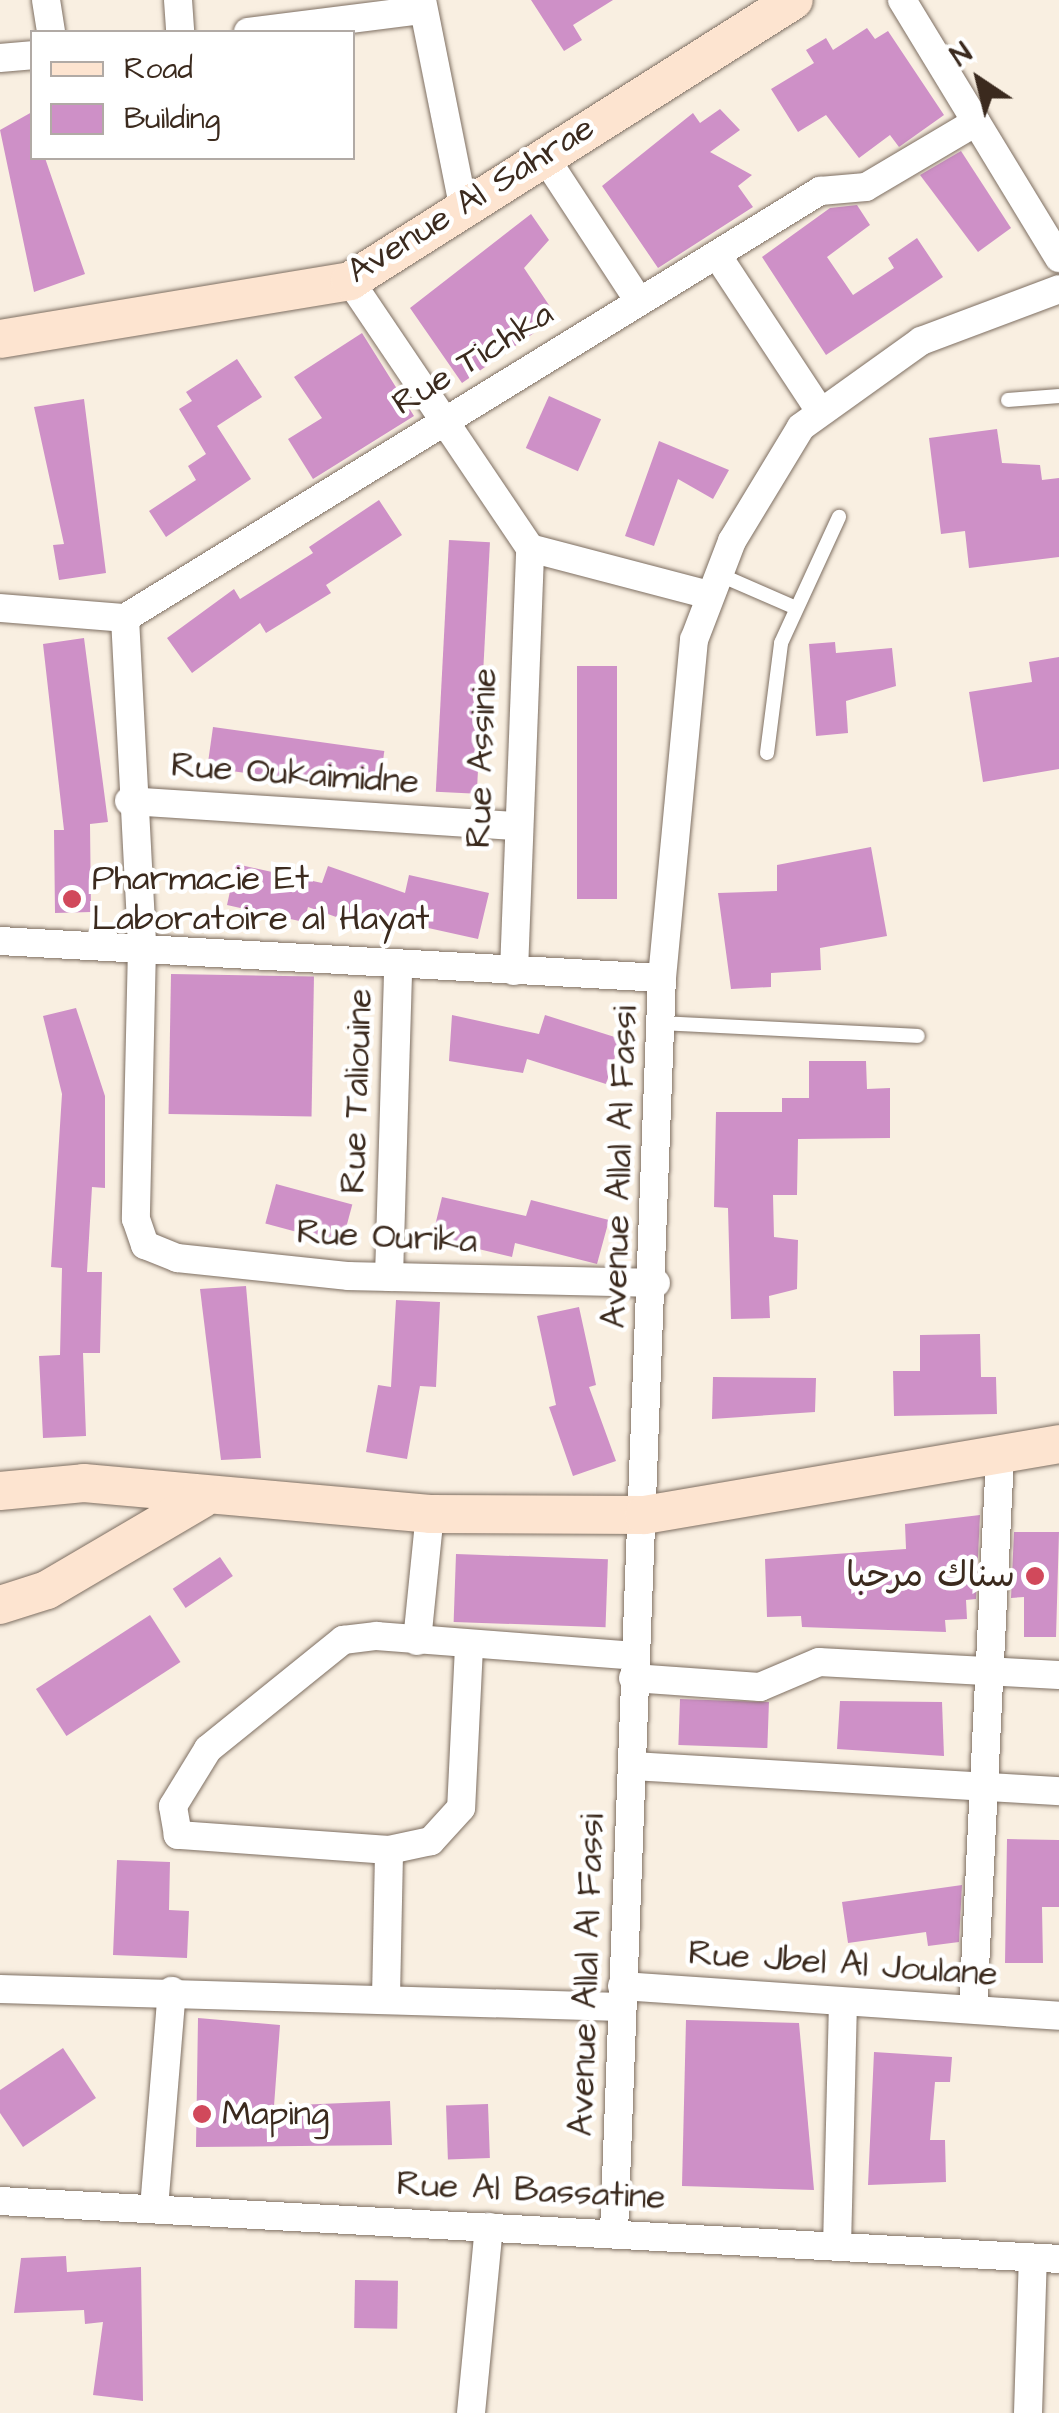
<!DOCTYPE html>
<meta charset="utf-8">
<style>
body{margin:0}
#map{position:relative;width:1059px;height:2413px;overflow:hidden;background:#f9efe1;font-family:"Architects Daughter","Playpen Sans Arabic",sans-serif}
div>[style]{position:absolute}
.building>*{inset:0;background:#ce90c7;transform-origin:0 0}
.roads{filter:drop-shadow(0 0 2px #7e6f62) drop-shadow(0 0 2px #7e6f62)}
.lane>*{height:14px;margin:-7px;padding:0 7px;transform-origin:7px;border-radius:7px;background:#fff}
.street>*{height:28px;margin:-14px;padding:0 14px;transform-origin:14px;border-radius:14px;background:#fff}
.secondary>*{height:38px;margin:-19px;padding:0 19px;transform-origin:19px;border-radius:19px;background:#fde4d0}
.dots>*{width:28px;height:28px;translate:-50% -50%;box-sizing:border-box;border:5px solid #fff;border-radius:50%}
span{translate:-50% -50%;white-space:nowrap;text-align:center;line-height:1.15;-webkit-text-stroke:9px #fff;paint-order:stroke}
.street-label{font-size:35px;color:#3b2a1e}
.poi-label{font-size:35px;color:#3b2a1e}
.left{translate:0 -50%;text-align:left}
.right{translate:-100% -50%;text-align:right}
.legend{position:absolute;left:30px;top:30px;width:325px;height:130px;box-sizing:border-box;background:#fff;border:2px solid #b1aaa5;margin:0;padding:12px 18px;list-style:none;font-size:30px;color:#3b2a1e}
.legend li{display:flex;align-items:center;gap:20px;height:50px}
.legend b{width:50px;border:2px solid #b1aaa5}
.north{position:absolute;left:929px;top:30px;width:100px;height:100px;-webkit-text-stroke:8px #fff;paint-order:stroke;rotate:325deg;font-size:28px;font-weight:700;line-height:40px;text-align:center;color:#3b2a1e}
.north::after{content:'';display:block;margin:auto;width:35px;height:45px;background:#3b2a1e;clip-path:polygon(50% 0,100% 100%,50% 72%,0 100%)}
</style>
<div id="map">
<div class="building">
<div style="clip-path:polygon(531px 0,613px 0,573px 25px,582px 40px,564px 51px)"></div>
<div style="clip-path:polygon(867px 28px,875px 39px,888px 31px,944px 115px,899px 147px,890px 135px,859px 158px,826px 115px,798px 132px,771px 89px,814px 63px,806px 50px,826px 38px,833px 50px)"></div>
<div style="clip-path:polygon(720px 109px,740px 130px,710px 152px,752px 175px,738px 186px,753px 207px,658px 268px,602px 186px,693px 113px,700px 123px)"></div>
<div style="clip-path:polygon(32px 112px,32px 158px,45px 158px,85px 274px,34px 292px,0 130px)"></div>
<div style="clip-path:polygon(961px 151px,1011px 228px,978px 252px,920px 175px)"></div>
<div style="clip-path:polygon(857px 205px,870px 225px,827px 257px,853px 295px,894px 268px,888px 258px,917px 238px,943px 277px,826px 355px,762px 257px,830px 208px)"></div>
<div style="clip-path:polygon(531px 214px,549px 240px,524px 268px,557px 317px,462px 383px,410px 308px)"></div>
<div style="clip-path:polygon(362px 333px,414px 416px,313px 479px,288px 439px,322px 418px,294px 377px)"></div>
<div style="clip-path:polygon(237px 359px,262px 397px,217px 426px,251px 479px,166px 537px,149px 511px,196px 480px,188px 466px,206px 454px,179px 409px,192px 401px,186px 392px)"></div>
<div style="left:549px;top:396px;width:57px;height:57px;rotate:24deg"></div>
<div style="clip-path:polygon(84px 399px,106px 573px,59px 580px,53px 545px,64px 544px,34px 407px)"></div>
<div style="clip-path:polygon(997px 429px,1002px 463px,1040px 465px,1042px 480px,1059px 478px,1059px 557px,969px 568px,965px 531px,941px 534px,929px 438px)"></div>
<div style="clip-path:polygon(659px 441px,729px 470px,713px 499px,678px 479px,654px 546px,625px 536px)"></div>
<div style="clip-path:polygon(379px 500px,402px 535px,326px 585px,331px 593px,266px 633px,260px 623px,192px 673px,167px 638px,234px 589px,240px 599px,313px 553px,309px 547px)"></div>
<div style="left:449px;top:540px;width:41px;height:252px;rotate:3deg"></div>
<div style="clip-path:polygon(84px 638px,108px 822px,90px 824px,91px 912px,55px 913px,54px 830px,64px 830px,43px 644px)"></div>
<div style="clip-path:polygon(835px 642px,836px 653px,892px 648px,896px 686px,846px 701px,848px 733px,816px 736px,809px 644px)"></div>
<div style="clip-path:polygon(1059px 657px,1059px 769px,983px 782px,969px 692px,1032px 682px,1029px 662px)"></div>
<div style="left:577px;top:666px;width:40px;height:233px"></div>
<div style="left:213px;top:727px;width:173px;height:41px;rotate:8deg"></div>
<div style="clip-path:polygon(871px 847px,887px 936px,820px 948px,821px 970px,771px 973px,771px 987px,731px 989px,718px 893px,777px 891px,777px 865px)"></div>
<div style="clip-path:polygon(236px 864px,322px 883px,328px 866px,405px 893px,409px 875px,489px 893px,478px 939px,392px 920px,387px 935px,308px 907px,304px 922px,227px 905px)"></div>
<div style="left:171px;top:974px;width:143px;height:140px;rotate:1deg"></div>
<div style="clip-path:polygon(76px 1008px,105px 1096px,105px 1188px,92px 1187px,87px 1272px,102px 1272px,100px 1353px,83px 1353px,86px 1436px,43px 1438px,39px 1356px,60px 1355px,62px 1268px,51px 1267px,62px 1094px,43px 1016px)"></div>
<div style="clip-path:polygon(452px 1015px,539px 1034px,545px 1015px,621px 1039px,606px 1084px,527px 1059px,523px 1073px,449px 1061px)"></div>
<div style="clip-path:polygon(809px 1061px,866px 1061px,867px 1089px,890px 1088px,890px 1138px,798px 1139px,797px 1195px,773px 1195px,774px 1237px,798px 1240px,797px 1289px,769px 1296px,770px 1318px,731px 1319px,728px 1208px,714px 1207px,716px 1112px,782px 1112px,782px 1098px,809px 1098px)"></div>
<div style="left:276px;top:1184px;width:79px;height:41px;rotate:15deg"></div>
<div style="clip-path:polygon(442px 1197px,526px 1216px,531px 1200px,609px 1220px,597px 1264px,515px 1243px,512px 1257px,432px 1238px)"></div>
<div style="clip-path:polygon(246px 1286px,261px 1458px,221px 1460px,200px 1289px)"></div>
<div style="clip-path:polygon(396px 1300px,440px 1302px,436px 1387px,420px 1386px,407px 1459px,366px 1452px,378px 1385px,391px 1387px)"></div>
<div style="clip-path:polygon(579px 1307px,596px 1385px,589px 1387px,616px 1461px,573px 1476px,549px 1407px,556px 1405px,537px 1316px)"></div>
<div style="clip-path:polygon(980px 1334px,981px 1377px,996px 1377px,997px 1414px,894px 1416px,893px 1371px,920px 1371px,920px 1335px)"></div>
<div style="clip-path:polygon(713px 1377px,816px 1378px,815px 1412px,712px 1419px)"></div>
<div style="clip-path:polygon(980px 1515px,976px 1599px,966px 1600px,967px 1619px,945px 1620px,946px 1632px,802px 1627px,801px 1616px,767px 1617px,765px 1559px,906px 1549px,905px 1524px)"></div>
<div style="clip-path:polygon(1014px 1532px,1059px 1532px,1056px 1637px,1024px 1637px,1024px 1597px,1011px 1598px)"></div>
<div style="left:456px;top:1554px;width:152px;height:68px;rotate:2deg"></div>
<div style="left:220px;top:1557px;width:23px;height:57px;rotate:56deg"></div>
<div style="left:150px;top:1615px;width:56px;height:136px;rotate:57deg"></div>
<div style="left:680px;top:1699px;width:89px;height:46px;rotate:2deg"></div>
<div style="clip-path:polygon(840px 1701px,942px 1702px,944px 1756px,837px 1749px)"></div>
<div style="clip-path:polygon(1007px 1839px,1059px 1840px,1059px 1907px,1042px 1907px,1043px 1963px,1005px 1963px)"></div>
<div style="clip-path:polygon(117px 1860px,170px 1862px,169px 1910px,189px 1911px,187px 1958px,113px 1955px)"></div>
<div style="clip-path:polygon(962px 1885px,959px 1942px,928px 1946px,926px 1932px,848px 1943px,842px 1902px)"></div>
<div style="clip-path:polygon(198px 2018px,280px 2025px,274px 2106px,390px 2101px,392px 2145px,196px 2147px)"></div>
<div style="clip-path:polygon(686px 2020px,799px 2023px,814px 2190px,682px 2186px)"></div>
<div style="clip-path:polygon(63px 2048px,96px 2098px,23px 2147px,0 2113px,0 2090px)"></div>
<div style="clip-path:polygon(874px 2052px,952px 2057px,950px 2082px,935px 2082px,930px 2140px,945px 2140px,946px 2182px,868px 2185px)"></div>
<div style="left:488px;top:2104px;width:54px;height:42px;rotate:88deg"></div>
<div style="clip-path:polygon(66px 2256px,67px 2272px,141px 2267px,143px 2401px,93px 2395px,103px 2322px,85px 2324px,84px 2310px,14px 2313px,21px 2258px)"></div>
<div style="left:355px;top:2280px;width:43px;height:48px;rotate:1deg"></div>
</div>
<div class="roads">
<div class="lane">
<div style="left:1008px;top:400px;width:51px;rotate:-4.5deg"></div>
<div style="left:718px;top:574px;width:83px;rotate:23.5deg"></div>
<div style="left:767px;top:753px;width:111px;rotate:-82.7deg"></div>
<div style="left:781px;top:643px;width:139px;rotate:-65.3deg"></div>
<div style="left:662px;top:1023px;width:256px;rotate:2.9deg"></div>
</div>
<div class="street">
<div style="left:46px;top:0;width:32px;rotate:81deg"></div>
<div style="left:178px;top:0;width:32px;rotate:86deg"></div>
<div style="left:422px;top:0;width:210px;rotate:78.7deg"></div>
<div style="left:902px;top:0;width:302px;rotate:58.7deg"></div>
<div style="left:248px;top:32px;width:176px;rotate:-7.2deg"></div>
<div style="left:0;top:58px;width:32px;rotate:-5deg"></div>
<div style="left:544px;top:156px;width:173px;rotate:56.8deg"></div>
<div style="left:717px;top:255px;width:187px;rotate:56.6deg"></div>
<div style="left:350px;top:281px;width:322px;rotate:56deg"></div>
<div style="left:530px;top:548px;width:185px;rotate:14.7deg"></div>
<div style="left:0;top:608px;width:125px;rotate:4.6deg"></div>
<div style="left:125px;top:618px;width:816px;rotate:-31.57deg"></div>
<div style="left:820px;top:191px;width:46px;rotate:-5deg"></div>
<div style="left:866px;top:187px;width:128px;rotate:-30.6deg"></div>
<div style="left:125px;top:618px;width:329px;rotate:87deg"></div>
<div style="left:142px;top:947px;width:272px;rotate:91.3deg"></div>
<div style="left:136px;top:1219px;width:28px;rotate:71deg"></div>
<div style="left:145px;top:1245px;width:35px;rotate:22deg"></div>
<div style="left:177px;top:1258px;width:173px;rotate:6deg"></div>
<div style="left:349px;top:1276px;width:307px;rotate:1.3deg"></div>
<div style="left:129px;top:801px;width:388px;rotate:3.7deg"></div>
<div style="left:0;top:941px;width:663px;rotate:3.2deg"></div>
<div style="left:514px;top:971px;width:423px;rotate:-87.8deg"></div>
<div style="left:389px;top:1277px;width:311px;rotate:-88.3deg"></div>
<div style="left:417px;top:1641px;width:128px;rotate:-84.2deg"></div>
<div style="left:469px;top:1647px;width:161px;rotate:92.8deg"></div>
<div style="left:461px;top:1808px;width:45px;rotate:132.3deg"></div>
<div style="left:431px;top:1841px;width:43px;rotate:167.9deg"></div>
<div style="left:389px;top:1850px;width:212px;rotate:-175.9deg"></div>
<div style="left:178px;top:1835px;width:29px;rotate:-100deg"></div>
<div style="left:173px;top:1806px;width:67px;rotate:-58.4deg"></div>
<div style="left:208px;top:1749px;width:174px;rotate:-38.9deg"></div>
<div style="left:343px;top:1640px;width:34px;rotate:-7deg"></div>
<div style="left:377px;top:1636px;width:258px;rotate:4.4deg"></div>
<div style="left:633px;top:1678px;width:127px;rotate:4.1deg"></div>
<div style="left:760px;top:1687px;width:64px;rotate:-23deg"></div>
<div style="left:819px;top:1662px;width:240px;rotate:3.1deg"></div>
<div style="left:634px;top:1766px;width:426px;rotate:3.4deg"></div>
<div style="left:622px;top:1986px;width:438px;rotate:3.9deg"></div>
<div style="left:0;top:1989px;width:621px;rotate:1.66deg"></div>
<div style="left:386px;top:1997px;width:147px;rotate:-88.8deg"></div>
<div style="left:973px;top:2009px;width:553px;rotate:-87.2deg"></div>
<div style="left:0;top:2201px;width:1061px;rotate:3.13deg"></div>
<div style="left:154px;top:2208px;width:218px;rotate:-85.3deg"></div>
<div style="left:614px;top:2232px;width:1255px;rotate:-87.81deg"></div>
<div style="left:662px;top:978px;width:340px;rotate:-84.6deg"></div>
<div style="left:694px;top:640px;width:106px;rotate:-69deg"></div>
<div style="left:732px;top:541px;width:133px;rotate:-58.8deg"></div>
<div style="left:801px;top:427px;width:148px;rotate:-35.6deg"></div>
<div style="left:921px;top:341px;width:147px;rotate:-20.6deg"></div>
<div style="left:837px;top:2247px;width:243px;rotate:-88.6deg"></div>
<div style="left:471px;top:2413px;width:187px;rotate:-84.5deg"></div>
<div style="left:1028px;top:2413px;width:155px;rotate:-88.2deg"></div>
</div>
<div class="secondary">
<div style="left:0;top:339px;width:355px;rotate:-9.4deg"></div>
<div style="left:350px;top:281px;width:525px;rotate:-32.33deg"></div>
<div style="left:0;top:1491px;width:84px;rotate:-5.4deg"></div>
<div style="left:84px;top:1483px;width:347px;rotate:5.1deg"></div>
<div style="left:430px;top:1514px;width:214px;rotate:0.3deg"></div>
<div style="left:644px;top:1515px;width:421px;rotate:-9.7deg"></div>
<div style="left:0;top:1605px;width:49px;rotate:-17.7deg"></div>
<div style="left:47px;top:1590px;width:180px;rotate:-30.4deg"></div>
</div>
</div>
<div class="dots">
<div style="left:72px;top:899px;background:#d1495b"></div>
<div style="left:1035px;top:1576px;background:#d1495b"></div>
<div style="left:202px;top:2114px;background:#d1495b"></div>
</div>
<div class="street-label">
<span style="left:471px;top:200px;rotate:-32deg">Avenue Al Sahrae</span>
<span style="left:473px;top:359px;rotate:-32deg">Rue Tichka</span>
<span style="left:482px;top:758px;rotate:-88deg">Rue Assinie</span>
<span style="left:295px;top:774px;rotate:4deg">Rue Oukaimidne</span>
<span style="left:357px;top:1091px;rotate:-88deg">Rue Taliouine</span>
<span style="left:620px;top:1167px;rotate:-88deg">Avenue Allal Al Fassi</span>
<span style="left:387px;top:1237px;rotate:3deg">Rue Ourika</span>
<span style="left:843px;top:1964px;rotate:4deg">Rue Jbel Al Joulane</span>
<span style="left:587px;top:1975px;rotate:-88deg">Avenue Allal Al Fassi</span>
<span style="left:531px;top:2191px;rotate:3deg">Rue Al Bassatine</span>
</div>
<div class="poi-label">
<span class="left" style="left:92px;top:899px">Pharmacie Et<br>Laboratoire al Hayat</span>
<span class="right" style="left:1015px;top:1576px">سناك مرحبا</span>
<span class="left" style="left:222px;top:2114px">Maping</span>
</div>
<ul class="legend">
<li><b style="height:12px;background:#fde4d0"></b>Road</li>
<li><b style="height:28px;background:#ce90c7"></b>Building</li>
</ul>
<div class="north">N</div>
</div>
